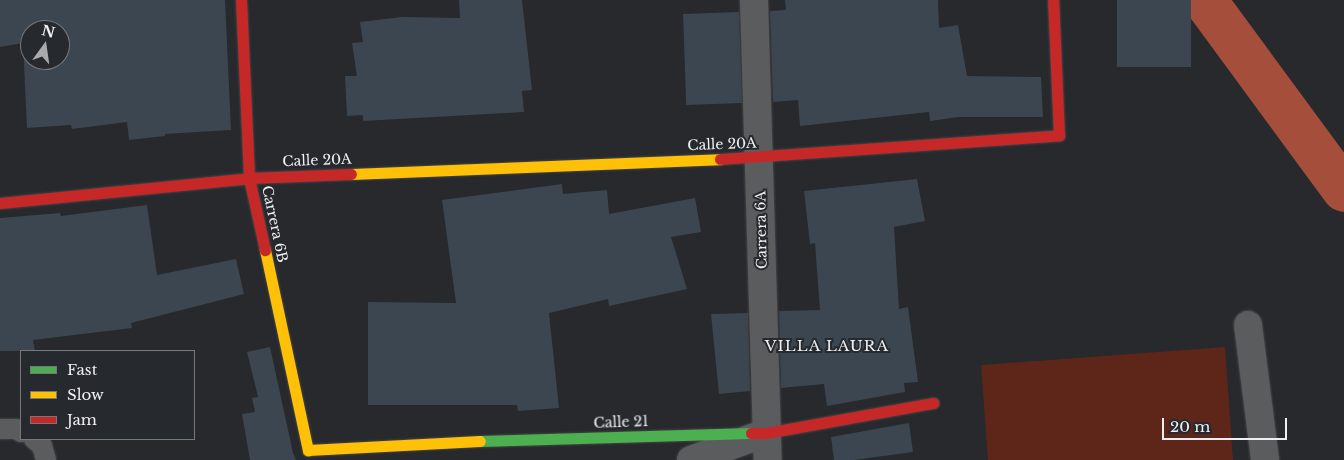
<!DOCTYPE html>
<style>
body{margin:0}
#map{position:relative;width:1344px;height:460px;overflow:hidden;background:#27292c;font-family:"Libre Baskerville",serif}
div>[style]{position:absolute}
.green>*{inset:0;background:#5d2619}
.canal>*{height:44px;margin:-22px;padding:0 22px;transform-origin:22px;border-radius:22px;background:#a44e3b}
.building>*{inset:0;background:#3b4650;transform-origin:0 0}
.roads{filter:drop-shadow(0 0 1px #444547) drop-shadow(0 0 1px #444547)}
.lane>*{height:20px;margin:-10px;padding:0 10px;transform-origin:10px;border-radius:10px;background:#5b5c5d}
.street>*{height:28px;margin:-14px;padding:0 14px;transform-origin:14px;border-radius:14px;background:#5b5c5d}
.fast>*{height:11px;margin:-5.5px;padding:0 5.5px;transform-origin:5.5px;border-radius:5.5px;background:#4caf50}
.slow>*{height:11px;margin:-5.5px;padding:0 5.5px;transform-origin:5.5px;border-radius:5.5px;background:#ffc107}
.jam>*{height:11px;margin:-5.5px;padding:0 5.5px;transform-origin:5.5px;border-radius:5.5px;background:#c62828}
span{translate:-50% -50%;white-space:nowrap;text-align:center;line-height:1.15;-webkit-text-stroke:4px #26292d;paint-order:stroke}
.street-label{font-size:14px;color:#edeff1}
.neighbourhood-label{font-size:15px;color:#edeff1;letter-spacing:1px}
.legend{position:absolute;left:20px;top:350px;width:175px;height:90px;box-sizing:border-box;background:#26292d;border:1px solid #76787b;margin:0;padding:6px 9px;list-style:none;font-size:15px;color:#edeff1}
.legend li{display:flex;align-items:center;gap:10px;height:25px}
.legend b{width:25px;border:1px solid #76787b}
.north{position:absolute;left:20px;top:20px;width:50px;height:50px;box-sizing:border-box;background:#26292d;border:1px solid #76787b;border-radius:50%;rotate:14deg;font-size:14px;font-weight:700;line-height:20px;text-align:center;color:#edeff1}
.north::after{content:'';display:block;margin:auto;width:18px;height:22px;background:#a8aaac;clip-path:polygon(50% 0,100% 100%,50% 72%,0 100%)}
.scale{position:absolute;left:1162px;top:418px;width:125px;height:22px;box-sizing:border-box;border:2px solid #edeff1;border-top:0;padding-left:6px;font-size:15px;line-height:18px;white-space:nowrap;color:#edeff1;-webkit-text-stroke:4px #26292d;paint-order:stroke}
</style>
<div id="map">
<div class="green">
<div style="clip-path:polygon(1225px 347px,1233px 460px,988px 460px,981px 365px)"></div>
</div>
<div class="canal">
<div style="left:1208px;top:0;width:6px;rotate:81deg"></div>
<div style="left:1209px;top:6px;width:228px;rotate:53.7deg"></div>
</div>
<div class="building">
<div style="clip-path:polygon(evenodd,0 0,225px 0,231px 130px,165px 134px,165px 136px,129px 140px,127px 122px,72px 129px,71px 125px,27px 128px,23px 43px,0 47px,0 0,30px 30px,60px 30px,60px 60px,30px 60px,30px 30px)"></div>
<div style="clip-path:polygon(459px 0,522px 0,532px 90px,522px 91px,524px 112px,363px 121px,363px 115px,347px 116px,345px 76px,357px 76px,352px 43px,363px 42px,360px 22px,402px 17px,460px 18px)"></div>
<div style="clip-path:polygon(785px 0,938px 0,939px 28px,958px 25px,967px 76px,1041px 77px,1043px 117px,958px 117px,930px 121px,929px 112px,800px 126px,798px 100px,773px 102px,770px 11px,786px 10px)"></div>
<div style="left:1117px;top:0;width:74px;height:67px"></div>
<div style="left:739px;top:12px;width:91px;height:56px;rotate:88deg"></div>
<div style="clip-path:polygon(917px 179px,925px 221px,894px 227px,899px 309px,908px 307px,918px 382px,904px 383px,905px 392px,827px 406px,824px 384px,781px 388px,779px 311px,820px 310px,815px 243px,810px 244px,804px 191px)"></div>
<div style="clip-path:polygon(562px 184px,563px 194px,607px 190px,609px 214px,695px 198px,701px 232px,671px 237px,687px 289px,609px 306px,608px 299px,549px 313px,559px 408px,518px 411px,517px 405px,368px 405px,368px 302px,456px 303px,442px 200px)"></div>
<div style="clip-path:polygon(147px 205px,157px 275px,236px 259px,244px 294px,131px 323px,132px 328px,33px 340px,35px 351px,0 351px,0 218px,60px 213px,61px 216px)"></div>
<div style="clip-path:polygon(748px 313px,750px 391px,719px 394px,711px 314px)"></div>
<div style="clip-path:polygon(270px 347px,293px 453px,296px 460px,250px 460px,242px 414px,255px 412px,252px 398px,258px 397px,247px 352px)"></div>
<div style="clip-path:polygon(909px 423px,913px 452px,854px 460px,834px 460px,831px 437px)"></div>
</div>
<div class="roads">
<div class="lane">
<div style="left:0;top:429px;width:16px"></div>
<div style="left:16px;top:429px;width:6px;rotate:31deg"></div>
<div style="left:34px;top:439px;width:11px;rotate:41deg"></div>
<div style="left:42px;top:446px;width:15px;rotate:74deg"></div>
</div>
<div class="street">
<div style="left:754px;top:0;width:460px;rotate:88.3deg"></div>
<div style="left:1248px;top:325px;width:136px;rotate:82.8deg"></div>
<div style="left:691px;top:460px;width:73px;rotate:-19.9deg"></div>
</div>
<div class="fast">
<div style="left:480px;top:441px;width:271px;rotate:-1.7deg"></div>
</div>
<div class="slow">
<div style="left:351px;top:174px;width:369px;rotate:-2.3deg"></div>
<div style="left:265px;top:250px;width:205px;rotate:77.9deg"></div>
<div style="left:308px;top:450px;width:172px;rotate:-3deg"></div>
</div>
<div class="jam">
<div style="left:241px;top:0;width:178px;rotate:87.4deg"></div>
<div style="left:249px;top:178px;width:74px;rotate:77.5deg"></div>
<div style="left:720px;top:159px;width:340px;rotate:-4deg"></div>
<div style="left:1059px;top:135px;width:135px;rotate:-92.5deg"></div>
<div style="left:0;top:203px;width:250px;rotate:-5.7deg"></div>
<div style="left:249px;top:178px;width:102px;rotate:-2.2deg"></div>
<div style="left:751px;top:433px;width:15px"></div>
<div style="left:766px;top:433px;width:170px;rotate:-10.2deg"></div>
</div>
</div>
<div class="street-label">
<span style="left:722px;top:144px;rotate:-2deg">Calle 20A</span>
<span style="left:317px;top:160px;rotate:-2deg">Calle 20A</span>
<span style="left:275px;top:224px;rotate:78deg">Carrera 6B</span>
<span style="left:761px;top:230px;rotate:-91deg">Carrera 6A</span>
<span style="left:621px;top:422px;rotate:-2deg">Calle 21</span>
</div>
<div class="neighbourhood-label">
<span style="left:827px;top:346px">VILLA LAURA</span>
</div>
<ul class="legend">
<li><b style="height:6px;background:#4caf50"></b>Fast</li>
<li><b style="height:6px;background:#ffc107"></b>Slow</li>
<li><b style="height:6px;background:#c62828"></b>Jam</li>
</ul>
<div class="north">N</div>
<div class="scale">20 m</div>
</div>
